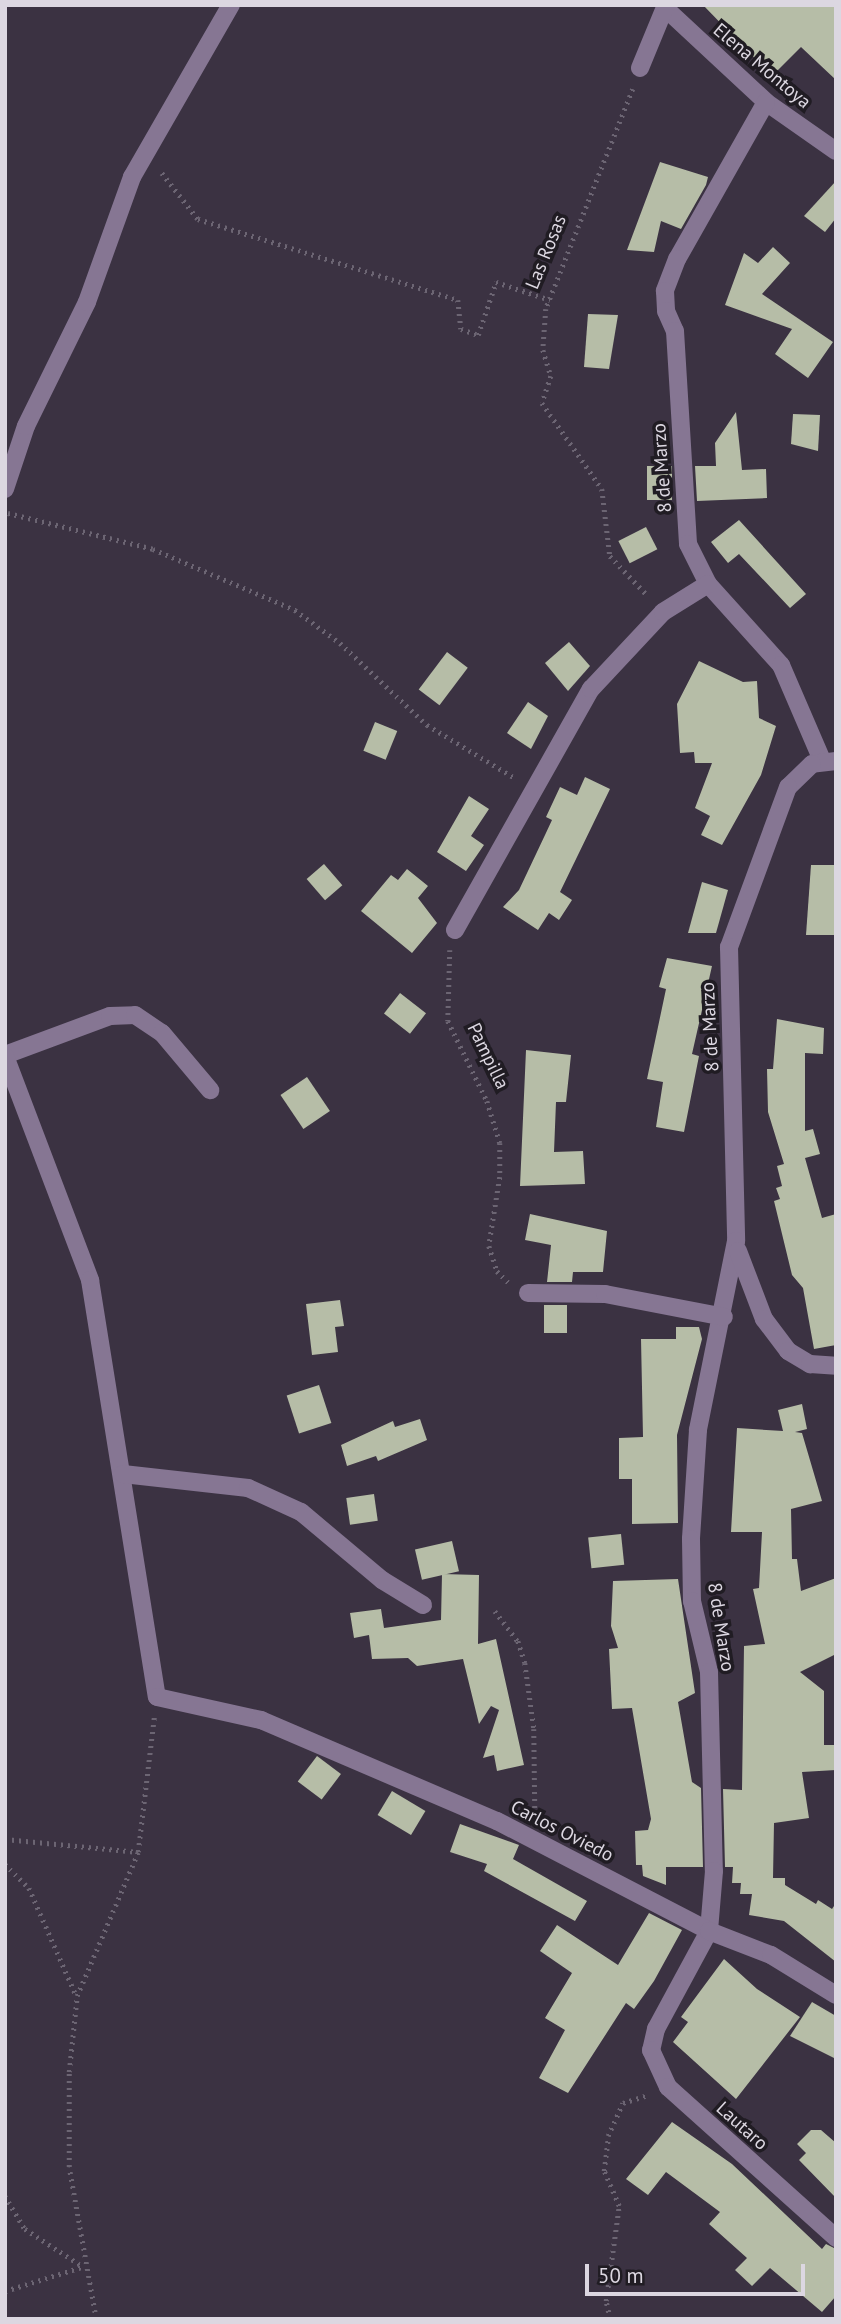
<!DOCTYPE html>
<style>
body{margin:0}
#map{position:relative;width:841px;height:2324px;overflow:hidden;background:#3b3242;font-family:"PT Sans",sans-serif}
div>[style]{position:absolute}
.building>*{inset:0;background:#b6bda7;transform-origin:0 0}
.path>*{height:4.5px;margin-top:-2.25px;transform-origin:0;background:repeating-linear-gradient(90deg,#6c6573 0 2px,transparent 0 7px)}
.minor>*{height:18px;margin:-9px;padding:0 9px;transform-origin:9px;border-radius:9px;background:#867693}
span{translate:-50% -50%;white-space:nowrap;text-align:center;line-height:1.15;-webkit-text-stroke:7px #201c23;paint-order:stroke}
.street-label{font-size:19px;color:#dcd7e1}
.frame{position:absolute;inset:0;border:7px solid #dcd7e1;pointer-events:none}
.scale{position:absolute;left:585px;top:2264px;width:220px;height:32px;box-sizing:border-box;border:4px solid #dcd7e1;border-top:0;padding-left:9px;font-size:21px;line-height:24px;white-space:nowrap;color:#dcd7e1;-webkit-text-stroke:5px #201c23;paint-order:stroke}
</style>
<div id="map">
<div class="building">
<div style="clip-path:polygon(703px 5px,836px 5px,836px 80px,801px 47px,772px 76px)"></div>
<div style="clip-path:polygon(660px 162px,708px 177px,706px 185px,681px 229px,661px 221px,654px 252px,627px 250px)"></div>
<div style="clip-path:polygon(836px 181px,836px 218px,825px 232px,804px 216px)"></div>
<div style="clip-path:polygon(773px 247px,790px 263px,762px 294px,833px 342px,808px 378px,775px 354px,792px 329px,725px 305px,744px 253px,758px 263px)"></div>
<div style="clip-path:polygon(588px 314px,618px 315px,609px 369px,584px 367px)"></div>
<div style="clip-path:polygon(736px 412px,742px 470px,766px 469px,767px 498px,697px 501px,695px 466px,716px 466px,715px 443px)"></div>
<div style="clip-path:polygon(793px 414px,820px 415px,818px 451px,791px 444px)"></div>
<div style="left:647px;top:466px;width:25px;height:34px"></div>
<div style="clip-path:polygon(739px 520px,806px 594px,790px 608px,739px 554px,728px 563px,711px 542px)"></div>
<div style="left:646px;top:527px;width:25px;height:31px;rotate:63deg"></div>
<div style="clip-path:polygon(569px 642px,590px 666px,568px 691px,545px 663px)"></div>
<div style="left:447px;top:652px;width:26px;height:47px;rotate:37deg"></div>
<div style="clip-path:polygon(699px 661px,743px 682px,757px 681px,759px 718px,776px 726px,761px 775px,722px 845px,701px 835px,710px 816px,695px 808px,712px 763px,695px 763px,694px 752px,680px 753px,677px 704px)"></div>
<div style="clip-path:polygon(528px 702px,548px 716px,531px 749px,507px 733px)"></div>
<div style="left:375px;top:722px;width:24px;height:31px;rotate:22deg"></div>
<div style="clip-path:polygon(585px 777px,610px 789px,560px 892px,572px 900px,559px 920px,549px 913px,538px 930px,503px 907px,519px 890px,545px 835px,552px 820px,546px 817px,560px 787px,577px 795px)"></div>
<div style="clip-path:polygon(469px 796px,489px 809px,471px 836px,484px 845px,466px 871px,437px 852px)"></div>
<div style="left:324px;top:864px;width:28px;height:23px;rotate:49deg"></div>
<div style="clip-path:polygon(811px 865px,836px 865px,835px 935px,806px 935px)"></div>
<div style="clip-path:polygon(407px 869px,428px 886px,418px 898px,437px 923px,412px 953px,361px 911px,391px 875px,398px 880px)"></div>
<div style="clip-path:polygon(702px 882px,728px 890px,716px 933px,688px 933px)"></div>
<div style="clip-path:polygon(667px 958px,712px 966px,692px 1054px,699px 1056px,684px 1132px,656px 1127px,663px 1082px,647px 1079px,666px 989px,659px 987px)"></div>
<div style="left:400px;top:993px;width:33px;height:26px;rotate:38deg"></div>
<div style="clip-path:polygon(777px 1019px,824px 1028px,823px 1054px,805px 1053px,805px 1131px,813px 1129px,820px 1154px,805px 1158px,822px 1218px,836px 1214px,836px 1345px,814px 1349px,803px 1288px,792px 1275px,774px 1201px,780px 1199px,776px 1188px,782px 1186px,777px 1166px,784px 1164px,768px 1112px,767px 1069px,773px 1069px)"></div>
<div style="clip-path:polygon(526px 1050px,571px 1055px,566px 1102px,556px 1102px,554px 1152px,583px 1151px,585px 1184px,520px 1186px)"></div>
<div style="left:307px;top:1077px;width:41px;height:32px;rotate:56deg"></div>
<div style="clip-path:polygon(530px 1214px,607px 1231px,603px 1272px,573px 1272px,572px 1282px,547px 1282px,551px 1245px,525px 1240px)"></div>
<div style="clip-path:polygon(340px 1300px,344px 1326px,335px 1327px,338px 1352px,312px 1355px,306px 1304px)"></div>
<div style="left:544px;top:1305px;width:23px;height:28px"></div>
<div style="clip-path:polygon(676px 1327px,699px 1327px,702px 1339px,677px 1435px,678px 1523px,632px 1524px,632px 1479px,619px 1479px,619px 1438px,643px 1437px,641px 1339px,676px 1339px)"></div>
<div style="left:319px;top:1385px;width:40px;height:34px;rotate:72deg"></div>
<div style="clip-path:polygon(802px 1404px,807px 1429px,795px 1432px,802px 1433px,822px 1501px,791px 1509px,792px 1559px,797px 1559px,801px 1591px,836px 1578px,836px 1654px,800px 1672px,824px 1691px,824px 1745px,835px 1745px,836px 1770px,802px 1772px,809px 1818px,774px 1823px,773px 1878px,785px 1878px,785px 1885px,816px 1904px,818px 1900px,832px 1909px,836px 1903px,836px 1962px,784px 1921px,749px 1915px,752px 1894px,740px 1894px,741px 1883px,732px 1883px,733px 1867px,725px 1867px,723px 1789px,742px 1790px,744px 1646px,765px 1644px,753px 1589px,759px 1588px,762px 1532px,731px 1532px,737px 1428px,783px 1431px,778px 1410px)"></div>
<div style="clip-path:polygon(420px 1419px,427px 1440px,378px 1461px,376px 1456px,347px 1466px,341px 1445px,393px 1421px,395px 1427px)"></div>
<div style="left:374px;top:1494px;width:27px;height:28px;rotate:82deg"></div>
<div style="left:621px;top:1534px;width:31px;height:33px;rotate:84deg"></div>
<div style="left:452px;top:1541px;width:31px;height:38px;rotate:77deg"></div>
<div style="clip-path:polygon(442px 1574px,479px 1575px,478px 1644px,496px 1639px,524px 1765px,497px 1771px,494px 1755px,483px 1758px,499px 1710px,491px 1706px,479px 1724px,463px 1659px,417px 1666px,408px 1658px,372px 1659px,369px 1635px,354px 1638px,350px 1613px,381px 1609px,384px 1628px,441px 1620px)"></div>
<div style="clip-path:polygon(678px 1579px,695px 1693px,678px 1702px,692px 1782px,701px 1788px,703px 1867px,666px 1867px,666px 1885px,643px 1876px,642px 1865px,636px 1865px,635px 1831px,648px 1830px,651px 1819px,632px 1708px,612px 1709px,609px 1649px,618px 1648px,611px 1626px,613px 1581px)"></div>
<div style="left:317px;top:1756px;width:30px;height:32px;rotate:37deg"></div>
<div style="left:392px;top:1791px;width:39px;height:28px;rotate:31deg"></div>
<div style="clip-path:polygon(460px 1824px,519px 1845px,513px 1859px,587px 1901px,575px 1921px,484px 1871px,487px 1864px,450px 1852px)"></div>
<div style="clip-path:polygon(649px 1913px,682px 1930px,654px 1981px,634px 2009px,626px 2003px,568px 2093px,539px 2078px,565px 2030px,545px 2018px,572px 1973px,540px 1951px,557px 1925px,618px 1965px)"></div>
<div style="clip-path:polygon(724px 1959px,757px 1989px,800px 2017px,736px 2099px,673px 2042px,688px 2022px,681px 2017px)"></div>
<div style="clip-path:polygon(812px 2002px,836px 2016px,836px 2059px,790px 2036px)"></div>
<div style="clip-path:polygon(672px 2122px,732px 2164px,822px 2249px,826px 2244px,836px 2249px,836px 2296px,822px 2312px,770px 2268px,752px 2286px,735px 2270px,747px 2258px,709px 2224px,720px 2212px,666px 2172px,648px 2195px,626px 2179px)"></div>
<div style="clip-path:polygon(811px 2130px,821px 2130px,836px 2143px,836px 2198px,799px 2160px,806px 2153px,797px 2144px)"></div>
</div>
<div class="path">
<div style="left:633px;top:89px;width:237px;rotate:111.6deg"></div>
<div style="left:546px;top:309px;width:41px;rotate:94.2deg"></div>
<div style="left:543px;top:350px;width:27px;rotate:73deg"></div>
<div style="left:551px;top:376px;width:28px;rotate:108deg"></div>
<div style="left:542px;top:403px;width:105px;rotate:55.1deg"></div>
<div style="left:602px;top:489px;width:67px;rotate:83.2deg"></div>
<div style="left:610px;top:556px;width:54px;rotate:46.5deg"></div>
<div style="left:162px;top:173px;width:58px;rotate:52deg"></div>
<div style="left:198px;top:219px;width:272px;rotate:17.3deg"></div>
<div style="left:458px;top:300px;width:29px;rotate:84deg"></div>
<div style="left:461px;top:329px;width:18px;rotate:19deg"></div>
<div style="left:478px;top:335px;width:56px;rotate:-71.2deg"></div>
<div style="left:496px;top:282px;width:57px;rotate:18.4deg"></div>
<div style="left:8px;top:513px;width:149px;rotate:13.9deg"></div>
<div style="left:153px;top:549px;width:155px;rotate:23.2deg"></div>
<div style="left:295px;top:610px;width:56px;rotate:36.3deg"></div>
<div style="left:340px;top:643px;width:120px;rotate:43.3deg"></div>
<div style="left:427px;top:725px;width:103px;rotate:31.1deg"></div>
<div style="left:450px;top:950px;width:71px;rotate:91.6deg"></div>
<div style="left:448px;top:1021px;width:89px;rotate:64deg"></div>
<div style="left:487px;top:1101px;width:44px;rotate:72.8deg"></div>
<div style="left:500px;top:1143px;width:34px;rotate:90deg"></div>
<div style="left:500px;top:1177px;width:70px;rotate:99.1deg"></div>
<div style="left:489px;top:1246px;width:26px;rotate:72deg"></div>
<div style="left:497px;top:1271px;width:17px;rotate:45deg"></div>
<div style="left:495px;top:1611px;width:38px;rotate:53deg"></div>
<div style="left:518px;top:1641px;width:23px;rotate:72deg"></div>
<div style="left:525px;top:1663px;width:67px;rotate:82.2deg"></div>
<div style="left:534px;top:1729px;width:88px;rotate:89.3deg"></div>
<div style="left:5px;top:1839px;width:134px;rotate:5.6deg"></div>
<div style="left:5px;top:1864px;width:34px;rotate:45deg"></div>
<div style="left:29px;top:1888px;width:117px;rotate:66.3deg"></div>
<div style="left:5px;top:2196px;width:39px;rotate:59deg"></div>
<div style="left:25px;top:2229px;width:68px;rotate:33deg"></div>
<div style="left:5px;top:2291px;width:81px;rotate:-17.3deg"></div>
<div style="left:96px;top:2319px;width:154px;rotate:-100.1deg"></div>
<div style="left:69px;top:2167px;width:95px;rotate:-90deg"></div>
<div style="left:69px;top:2072px;width:76px;rotate:-84deg"></div>
<div style="left:77px;top:1996px;width:156px;rotate:-67deg"></div>
<div style="left:138px;top:1852px;width:136px;rotate:-83.2deg"></div>
<div style="left:610px;top:2319px;width:18px;rotate:-103deg"></div>
<div style="left:606px;top:2301px;width:96px;rotate:-82.2deg"></div>
<div style="left:619px;top:2206px;width:38px;rotate:-113deg"></div>
<div style="left:604px;top:2171px;width:35px;rotate:-83deg"></div>
<div style="left:608px;top:2136px;width:36px;rotate:-66deg"></div>
<div style="left:623px;top:2103px;width:25px;rotate:-18deg"></div>
</div>
<div class="minor">
<div style="left:665px;top:8px;width:138px;rotate:42.9deg"></div>
<div style="left:766px;top:102px;width:85px;rotate:35deg"></div>
<div style="left:640px;top:68px;width:68px;rotate:-67.6deg"></div>
<div style="left:766px;top:102px;width:180px;rotate:119.5deg"></div>
<div style="left:677px;top:259px;width:34px;rotate:111deg"></div>
<div style="left:665px;top:291px;width:20px;rotate:87deg"></div>
<div style="left:666px;top:311px;width:22px;rotate:66deg"></div>
<div style="left:675px;top:331px;width:213px;rotate:86.5deg"></div>
<div style="left:688px;top:544px;width:45px;rotate:63.4deg"></div>
<div style="left:708px;top:584px;width:109px;rotate:48deg"></div>
<div style="left:781px;top:665px;width:103px;rotate:66.7deg"></div>
<div style="left:5px;top:489px;width:66px;rotate:-71.6deg"></div>
<div style="left:26px;top:426px;width:138px;rotate:-63.8deg"></div>
<div style="left:87px;top:302px;width:133px;rotate:-70.2deg"></div>
<div style="left:132px;top:177px;width:198px;rotate:-60.1deg"></div>
<div style="left:836px;top:761px;width:24px;rotate:173deg"></div>
<div style="left:812px;top:764px;width:33px;rotate:136deg"></div>
<div style="left:788px;top:787px;width:171px;rotate:110.2deg"></div>
<div style="left:729px;top:947px;width:294px;rotate:88.6deg"></div>
<div style="left:736px;top:1241px;width:193px;rotate:101.4deg"></div>
<div style="left:698px;top:1430px;width:109px;rotate:93.7deg"></div>
<div style="left:691px;top:1539px;width:62px;rotate:89.1deg"></div>
<div style="left:692px;top:1601px;width:73px;rotate:76.5deg"></div>
<div style="left:709px;top:1672px;width:199px;rotate:88.6deg"></div>
<div style="left:714px;top:1871px;width:60px;rotate:94.8deg"></div>
<div style="left:709px;top:1931px;width:111px;rotate:118.4deg"></div>
<div style="left:656px;top:2029px;width:22px;rotate:103deg"></div>
<div style="left:651px;top:2050px;width:41px;rotate:65.3deg"></div>
<div style="left:668px;top:2087px;width:226px;rotate:41.9deg"></div>
<div style="left:455px;top:930px;width:277px;rotate:-60.6deg"></div>
<div style="left:591px;top:689px;width:105px;rotate:-46.9deg"></div>
<div style="left:663px;top:612px;width:53px;rotate:-31.9deg"></div>
<div style="left:5px;top:1055px;width:112px;rotate:-20.4deg"></div>
<div style="left:110px;top:1016px;width:25px;rotate:-2deg"></div>
<div style="left:135px;top:1015px;width:32px;rotate:34deg"></div>
<div style="left:162px;top:1033px;width:75px;rotate:49.9deg"></div>
<div style="left:5px;top:1056px;width:240px;rotate:69.2deg"></div>
<div style="left:90px;top:1280px;width:422px;rotate:80.9deg"></div>
<div style="left:157px;top:1697px;width:107px;rotate:12.5deg"></div>
<div style="left:261px;top:1720px;width:257px;rotate:23.2deg"></div>
<div style="left:497px;top:1821px;width:239px;rotate:27.4deg"></div>
<div style="left:709px;top:1931px;width:66px;rotate:21.2deg"></div>
<div style="left:771px;top:1955px;width:76px;rotate:31.6deg"></div>
<div style="left:738px;top:1251px;width:73px;rotate:69.1deg"></div>
<div style="left:764px;top:1319px;width:40px;rotate:53deg"></div>
<div style="left:788px;top:1351px;width:26px;rotate:31deg"></div>
<div style="left:810px;top:1364px;width:26px;rotate:4deg"></div>
<div style="left:528px;top:1293px;width:77px;rotate:0.7deg"></div>
<div style="left:605px;top:1294px;width:121px;rotate:10.9deg"></div>
<div style="left:123px;top:1474px;width:126px;rotate:6.4deg"></div>
<div style="left:248px;top:1488px;width:58px;rotate:24.4deg"></div>
<div style="left:301px;top:1512px;width:106px;rotate:40deg"></div>
<div style="left:382px;top:1580px;width:48px;rotate:31.4deg"></div>
</div>
<div class="street-label">
<span style="left:762px;top:66px;rotate:40deg">Elena Montoya</span>
<span style="left:546px;top:252px;rotate:-68deg">Las Rosas</span>
<span style="left:662px;top:468px;rotate:-94deg">8 de Marzo</span>
<span style="left:710px;top:1027px;rotate:-93deg">8 de Marzo</span>
<span style="left:488px;top:1056px;rotate:64deg">Pampilla</span>
<span style="left:721px;top:1627px;rotate:81deg">8 de Marzo</span>
<span style="left:562px;top:1831px;rotate:27deg">Carlos Oviedo</span>
<span style="left:742px;top:2126px;rotate:42deg">Lautaro</span>
</div>
<div class="frame"></div>
<div class="scale">50 m</div>
</div>
